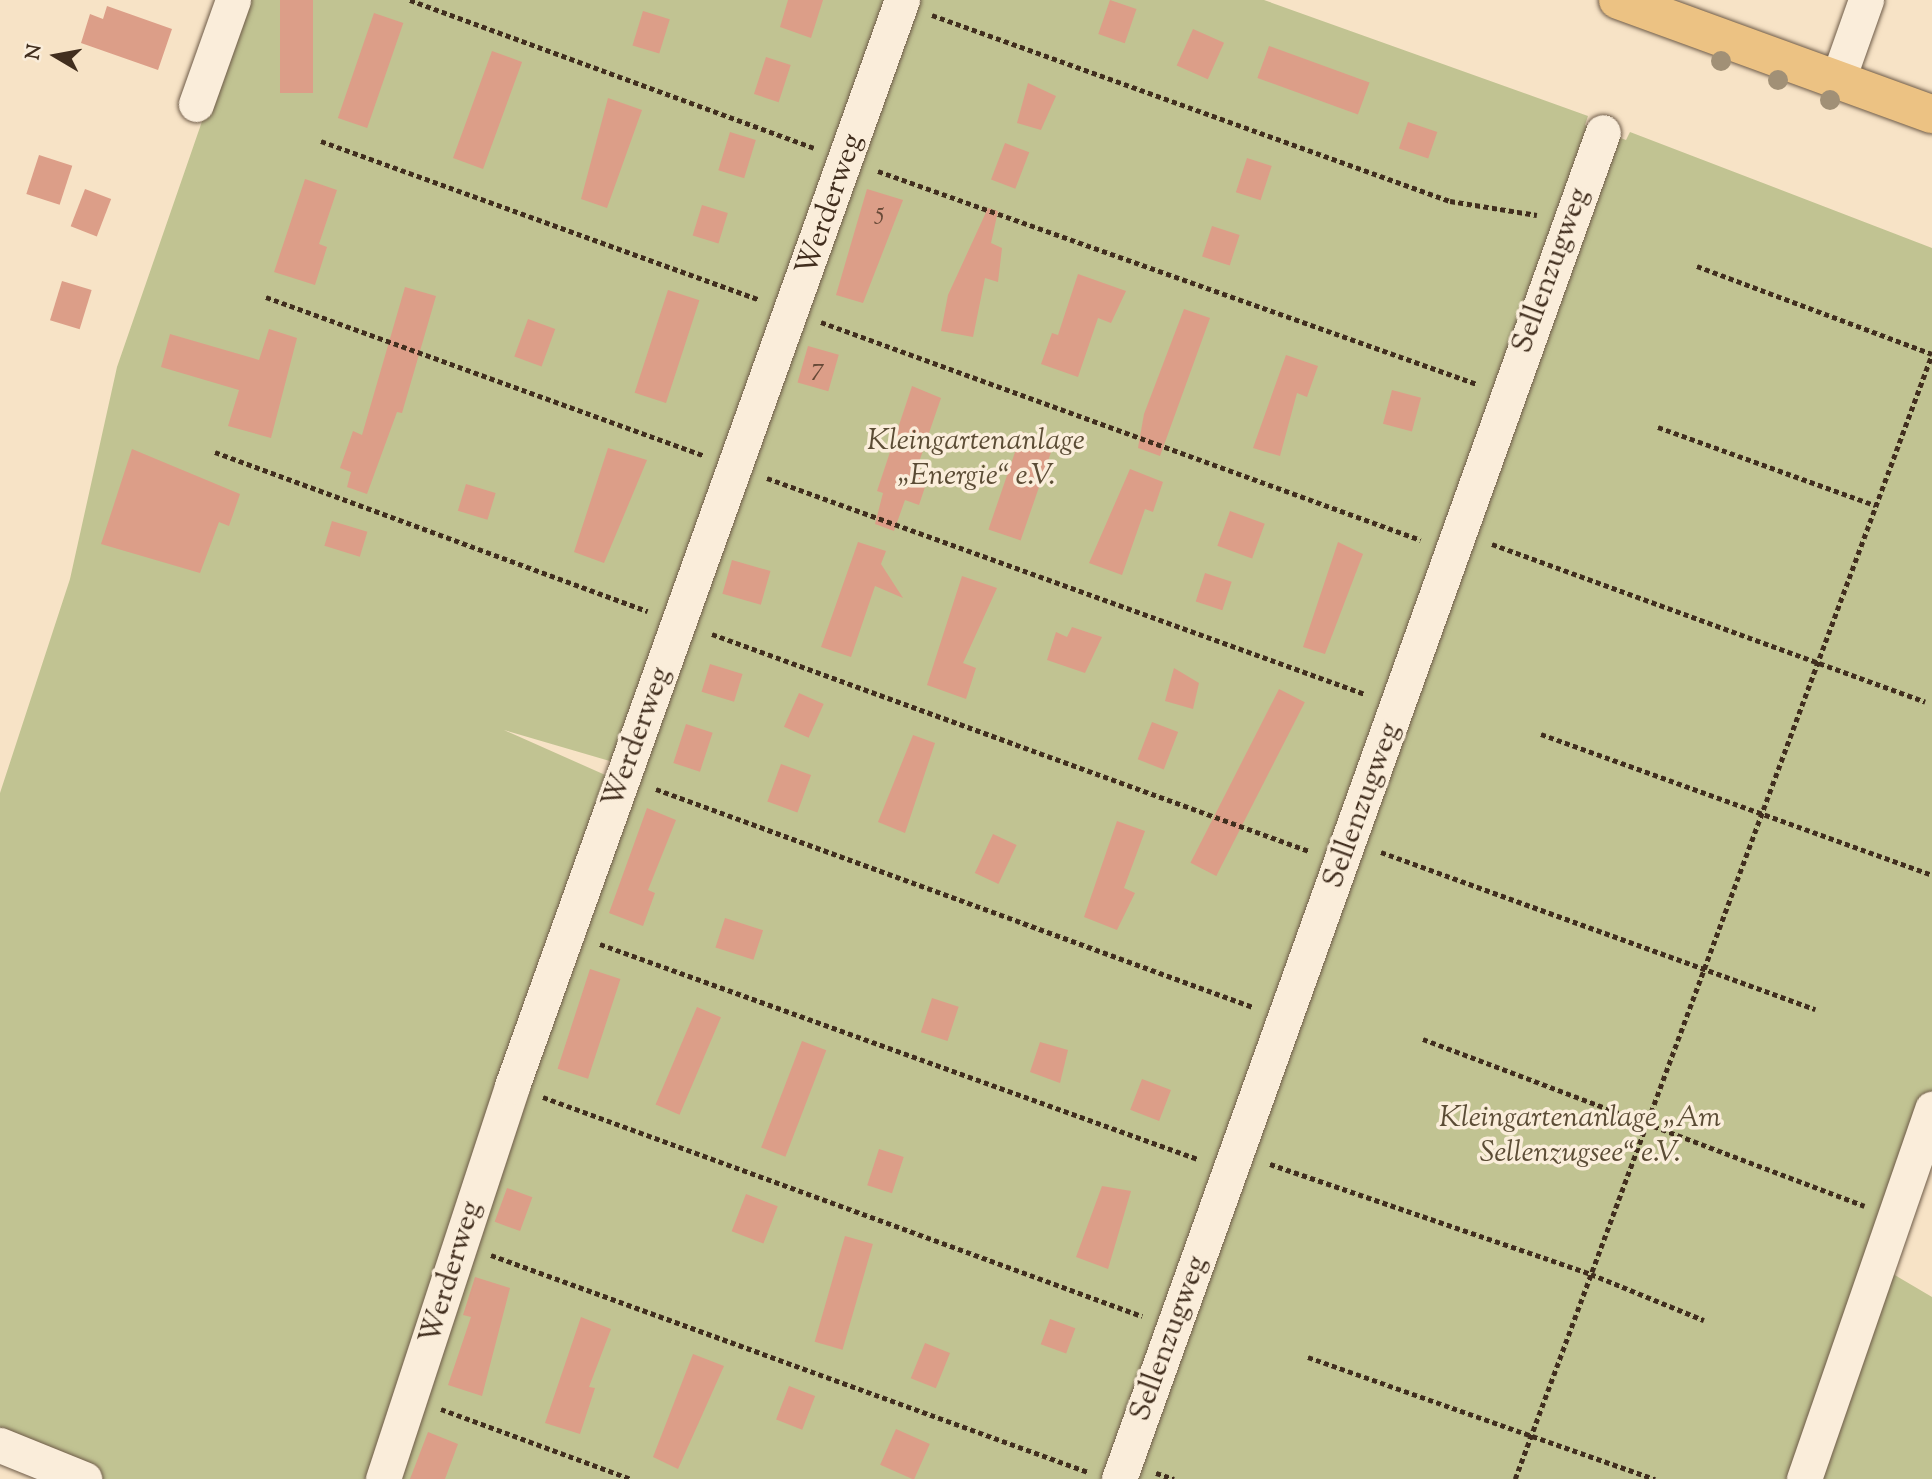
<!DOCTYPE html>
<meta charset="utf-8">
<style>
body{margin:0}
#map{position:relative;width:1932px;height:1479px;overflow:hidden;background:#f7e3c6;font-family:"Sorts Mill Goudy",serif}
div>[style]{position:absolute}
.green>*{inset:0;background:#c1c392}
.building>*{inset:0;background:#dc9e88;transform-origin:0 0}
.path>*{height:4.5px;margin-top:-2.25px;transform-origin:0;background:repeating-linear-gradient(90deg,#412e1e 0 5px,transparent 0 8.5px)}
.roads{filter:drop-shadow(0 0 2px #6e5b48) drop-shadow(0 0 2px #6e5b48)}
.minor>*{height:35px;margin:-17.5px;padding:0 17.5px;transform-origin:17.5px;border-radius:17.5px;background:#faedda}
.major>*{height:38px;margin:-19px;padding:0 19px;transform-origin:19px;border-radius:19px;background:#ecc283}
.trees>*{width:20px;height:20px;margin:-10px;border-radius:50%;background:#a19076}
span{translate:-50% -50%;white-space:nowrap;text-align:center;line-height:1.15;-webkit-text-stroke:7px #faedda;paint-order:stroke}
.number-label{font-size:26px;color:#684a38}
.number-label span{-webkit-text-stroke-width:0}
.street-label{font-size:30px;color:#412e1e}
.park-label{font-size:30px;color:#5b4c35;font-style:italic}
.north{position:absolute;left:21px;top:21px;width:70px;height:70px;-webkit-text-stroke:5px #faedda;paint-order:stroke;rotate:280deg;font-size:19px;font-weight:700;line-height:28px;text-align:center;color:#412e1e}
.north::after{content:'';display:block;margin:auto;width:24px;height:32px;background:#412e1e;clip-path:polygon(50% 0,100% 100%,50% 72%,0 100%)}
</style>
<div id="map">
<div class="green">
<div style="clip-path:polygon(244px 0,1264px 0,1588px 116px,1585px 125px,1626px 140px,1630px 132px,1932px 248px,1932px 1163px,1893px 1274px,1932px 1297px,1932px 1479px,394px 1479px,637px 769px,504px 730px,612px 778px,374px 1479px,100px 1479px,0 1438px,0 793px,70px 579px,117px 367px)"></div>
</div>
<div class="building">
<div style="left:280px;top:0;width:33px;height:93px"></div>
<div style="clip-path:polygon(788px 0,823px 0,811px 38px,780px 27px)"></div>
<div style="left:1110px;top:0;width:28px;height:36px;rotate:19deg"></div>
<div style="clip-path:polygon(107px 6px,172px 29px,158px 70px,81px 43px,90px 14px,103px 19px)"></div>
<div style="left:643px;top:11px;width:28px;height:36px;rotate:17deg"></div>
<div style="left:374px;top:13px;width:31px;height:111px;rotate:19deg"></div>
<div style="left:1193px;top:29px;width:34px;height:40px;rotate:24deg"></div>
<div style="left:1269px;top:46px;width:107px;height:34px;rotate:20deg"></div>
<div style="left:492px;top:51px;width:32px;height:114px;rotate:20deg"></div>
<div style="left:766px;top:57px;width:26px;height:39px;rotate:18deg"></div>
<div style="clip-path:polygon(1028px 83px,1056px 96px,1041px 130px,1017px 123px)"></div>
<div style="clip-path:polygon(608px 98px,642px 110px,607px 208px,581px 199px)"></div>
<div style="left:1408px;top:122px;width:31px;height:28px;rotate:19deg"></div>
<div style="left:730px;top:132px;width:27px;height:40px;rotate:17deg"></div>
<div style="left:1005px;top:143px;width:26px;height:39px;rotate:21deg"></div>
<div style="left:39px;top:155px;width:35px;height:41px;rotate:18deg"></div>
<div style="left:1247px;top:158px;width:26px;height:36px;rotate:18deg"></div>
<div style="clip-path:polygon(305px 179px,337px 190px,319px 244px,327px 247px,315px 285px,274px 272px)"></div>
<div style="left:85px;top:189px;width:28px;height:40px;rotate:21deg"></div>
<div style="clip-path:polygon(867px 189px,903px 200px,863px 303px,836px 295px)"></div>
<div style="left:702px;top:205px;width:27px;height:32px;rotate:17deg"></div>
<div style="clip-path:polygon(988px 208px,998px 211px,991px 243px,1002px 248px,998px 282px,985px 278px,973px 337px,941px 331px,948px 295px)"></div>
<div style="left:1212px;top:226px;width:29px;height:32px;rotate:18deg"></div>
<div style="clip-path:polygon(1078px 274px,1126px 291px,1111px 323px,1098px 318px,1078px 377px,1041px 364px,1052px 333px,1058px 335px)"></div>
<div style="left:62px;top:281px;width:31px;height:41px;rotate:17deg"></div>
<div style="clip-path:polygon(405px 287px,436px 296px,402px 413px,397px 412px,367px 494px,347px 487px,351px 472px,340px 468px,353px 431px,362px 435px)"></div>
<div style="left:668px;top:290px;width:33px;height:108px;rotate:18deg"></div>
<div style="clip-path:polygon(1184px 309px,1210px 318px,1160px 456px,1138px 448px,1144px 414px)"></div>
<div style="left:528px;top:319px;width:29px;height:40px;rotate:20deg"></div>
<div style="clip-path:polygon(269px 329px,297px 338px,271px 438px,228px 426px,239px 390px,161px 367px,170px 334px,259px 360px)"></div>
<div style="left:808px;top:346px;width:32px;height:38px;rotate:16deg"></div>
<div style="clip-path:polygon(1286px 355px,1318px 366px,1307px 397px,1297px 393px,1280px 456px,1253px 448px)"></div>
<div style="clip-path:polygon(912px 386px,941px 398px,916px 471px,929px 475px,919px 505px,905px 500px,894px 531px,875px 524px,883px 493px,877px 491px)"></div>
<div style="left:1392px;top:390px;width:30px;height:35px;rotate:15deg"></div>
<div style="left:1022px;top:432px;width:34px;height:103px;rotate:19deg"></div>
<div style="clip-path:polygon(608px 448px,647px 460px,604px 563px,574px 552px)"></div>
<div style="clip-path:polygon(132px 449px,240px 494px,229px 526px,219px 522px,200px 573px,101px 544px)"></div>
<div style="clip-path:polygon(1130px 469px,1163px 482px,1153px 512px,1145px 509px,1122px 575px,1089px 563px)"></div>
<div style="left:466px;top:484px;width:31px;height:28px;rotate:17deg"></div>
<div style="left:1230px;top:511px;width:37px;height:37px;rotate:20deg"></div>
<div style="left:332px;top:521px;width:37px;height:26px;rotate:17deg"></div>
<div style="clip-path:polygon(858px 542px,886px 551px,881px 564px,903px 598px,875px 586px,851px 657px,821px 647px)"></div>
<div style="clip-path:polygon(1338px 542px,1363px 554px,1325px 654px,1303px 647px)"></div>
<div style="left:732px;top:560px;width:40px;height:35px;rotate:16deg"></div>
<div style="left:1205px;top:573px;width:28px;height:30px;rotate:18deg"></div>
<div style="clip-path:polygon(962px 576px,997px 588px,963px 663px,976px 668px,966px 699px,927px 685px)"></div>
<div style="clip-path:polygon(1072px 627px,1102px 637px,1085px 673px,1047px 660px,1056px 632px,1067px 637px)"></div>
<div style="left:710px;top:664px;width:34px;height:29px;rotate:17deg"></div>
<div style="clip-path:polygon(1174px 668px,1199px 683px,1193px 709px,1165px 701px)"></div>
<div style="left:1279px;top:689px;width:29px;height:195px;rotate:27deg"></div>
<div style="left:799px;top:693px;width:27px;height:37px;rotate:24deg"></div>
<div style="left:1152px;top:722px;width:28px;height:40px;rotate:21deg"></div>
<div style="left:686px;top:724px;width:28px;height:41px;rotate:18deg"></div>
<div style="clip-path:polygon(913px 735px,935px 743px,905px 833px,878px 822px)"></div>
<div style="left:781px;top:764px;width:32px;height:40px;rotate:20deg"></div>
<div style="clip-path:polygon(647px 808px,676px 820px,648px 890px,655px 893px,643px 926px,609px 913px)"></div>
<div style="clip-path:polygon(1117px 821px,1145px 831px,1124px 888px,1135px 893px,1117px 930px,1084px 917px)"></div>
<div style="left:993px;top:834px;width:26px;height:43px;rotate:25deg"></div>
<div style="left:725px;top:918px;width:40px;height:31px;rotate:18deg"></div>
<div style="left:590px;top:969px;width:32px;height:105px;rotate:18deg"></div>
<div style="left:932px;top:998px;width:28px;height:36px;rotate:18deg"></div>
<div style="left:697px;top:1007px;width:26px;height:106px;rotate:23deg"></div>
<div style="left:802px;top:1041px;width:26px;height:114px;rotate:21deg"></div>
<div style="clip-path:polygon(1040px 1042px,1068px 1050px,1060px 1083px,1030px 1072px)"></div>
<div style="left:1142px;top:1079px;width:31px;height:33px;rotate:21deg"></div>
<div style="left:879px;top:1149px;width:26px;height:38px;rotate:18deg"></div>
<div style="clip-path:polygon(1102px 1186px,1131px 1191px,1108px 1269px,1076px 1257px)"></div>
<div style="left:507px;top:1188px;width:27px;height:36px;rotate:20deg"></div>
<div style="left:746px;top:1194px;width:34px;height:40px;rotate:21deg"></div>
<div style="left:845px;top:1236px;width:29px;height:110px;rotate:16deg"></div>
<div style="clip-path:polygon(475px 1277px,510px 1288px,482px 1396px,448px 1385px,471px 1317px,463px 1315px)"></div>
<div style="clip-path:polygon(581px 1317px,611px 1329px,589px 1387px,595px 1388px,580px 1434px,545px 1423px)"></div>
<div style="left:1050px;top:1319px;width:27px;height:27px;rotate:20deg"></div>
<div style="left:925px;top:1343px;width:27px;height:38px;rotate:22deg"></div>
<div style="clip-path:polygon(693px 1354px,724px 1366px,678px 1469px,653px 1457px)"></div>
<div style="left:789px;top:1386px;width:28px;height:36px;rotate:21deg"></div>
<div style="left:896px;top:1429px;width:37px;height:39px;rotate:24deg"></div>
<div style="clip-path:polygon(428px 1432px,458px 1444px,445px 1479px,410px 1479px)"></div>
</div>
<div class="path">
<div style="left:410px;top:0;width:430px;rotate:20.1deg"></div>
<div style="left:932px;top:15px;width:550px;rotate:19.75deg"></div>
<div style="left:1450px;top:201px;width:88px;rotate:9.1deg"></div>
<div style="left:321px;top:141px;width:467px;rotate:19.9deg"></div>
<div style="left:878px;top:171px;width:636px;rotate:19.58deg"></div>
<div style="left:1697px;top:266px;width:251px;rotate:20.5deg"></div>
<div style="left:266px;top:297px;width:465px;rotate:19.9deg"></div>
<div style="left:821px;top:322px;width:638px;rotate:19.97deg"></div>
<div style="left:1658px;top:427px;width:231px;rotate:19.8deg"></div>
<div style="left:215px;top:452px;width:461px;rotate:20.2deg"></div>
<div style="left:767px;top:478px;width:636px;rotate:19.86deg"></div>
<div style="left:1492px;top:544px;width:461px;rotate:20deg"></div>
<div style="left:712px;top:634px;width:635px;rotate:19.98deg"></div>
<div style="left:1541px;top:734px;width:416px;rotate:19.8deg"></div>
<div style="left:656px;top:789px;width:636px;rotate:20.06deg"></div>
<div style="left:1381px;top:852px;width:462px;rotate:19.9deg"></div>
<div style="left:600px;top:944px;width:635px;rotate:19.78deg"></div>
<div style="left:1423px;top:1039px;width:472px;rotate:20.7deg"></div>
<div style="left:543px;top:1097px;width:638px;rotate:20.08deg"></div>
<div style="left:1270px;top:1164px;width:339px;rotate:18.9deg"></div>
<div style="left:1591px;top:1274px;width:122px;rotate:22.2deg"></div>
<div style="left:491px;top:1255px;width:635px;rotate:19.98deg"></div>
<div style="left:1308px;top:1357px;width:368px;rotate:19.4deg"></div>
<div style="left:441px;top:1409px;width:202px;rotate:20.2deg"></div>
<div style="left:1156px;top:1473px;width:19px;rotate:18deg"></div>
<div style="left:1515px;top:1479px;width:1200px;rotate:-69.66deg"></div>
</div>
<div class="roads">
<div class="minor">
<div style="left:1838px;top:79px;width:84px;rotate:-70.5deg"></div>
<div style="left:196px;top:104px;width:110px;rotate:-70.4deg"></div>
<div style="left:0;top:1445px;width:91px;rotate:22deg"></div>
<div style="left:383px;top:1479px;width:414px;rotate:-71.8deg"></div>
<div style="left:512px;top:1086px;width:1154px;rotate:-70.25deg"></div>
<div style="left:1119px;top:1479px;width:1431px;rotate:-70.24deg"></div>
<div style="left:1804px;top:1479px;width:392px;rotate:-70.9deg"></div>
</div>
<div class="major">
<div style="left:1618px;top:0;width:334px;rotate:20deg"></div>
</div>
</div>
<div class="trees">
<div style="left:1721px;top:61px"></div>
<div style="left:1778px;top:80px"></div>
<div style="left:1830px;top:100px"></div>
</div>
<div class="number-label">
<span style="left:880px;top:213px">5</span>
<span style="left:818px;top:369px">7</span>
</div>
<div class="street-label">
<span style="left:831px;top:205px;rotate:-71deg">Werderweg</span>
<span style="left:1552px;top:271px;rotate:-70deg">Sellenzugweg</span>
<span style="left:638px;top:738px;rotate:-70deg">Werderweg</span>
<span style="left:1363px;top:806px;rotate:-70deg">Sellenzugweg</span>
<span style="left:452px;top:1273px;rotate:-73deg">Werderweg</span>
<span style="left:1170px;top:1339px;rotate:-70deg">Sellenzugweg</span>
</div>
<div class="park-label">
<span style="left:976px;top:459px">Kleingartenanlage<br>„Energie“ e.V.</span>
<span style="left:1580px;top:1136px">Kleingartenanlage „Am<br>Sellenzugsee“ e.V.</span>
</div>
<div class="north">N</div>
</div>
